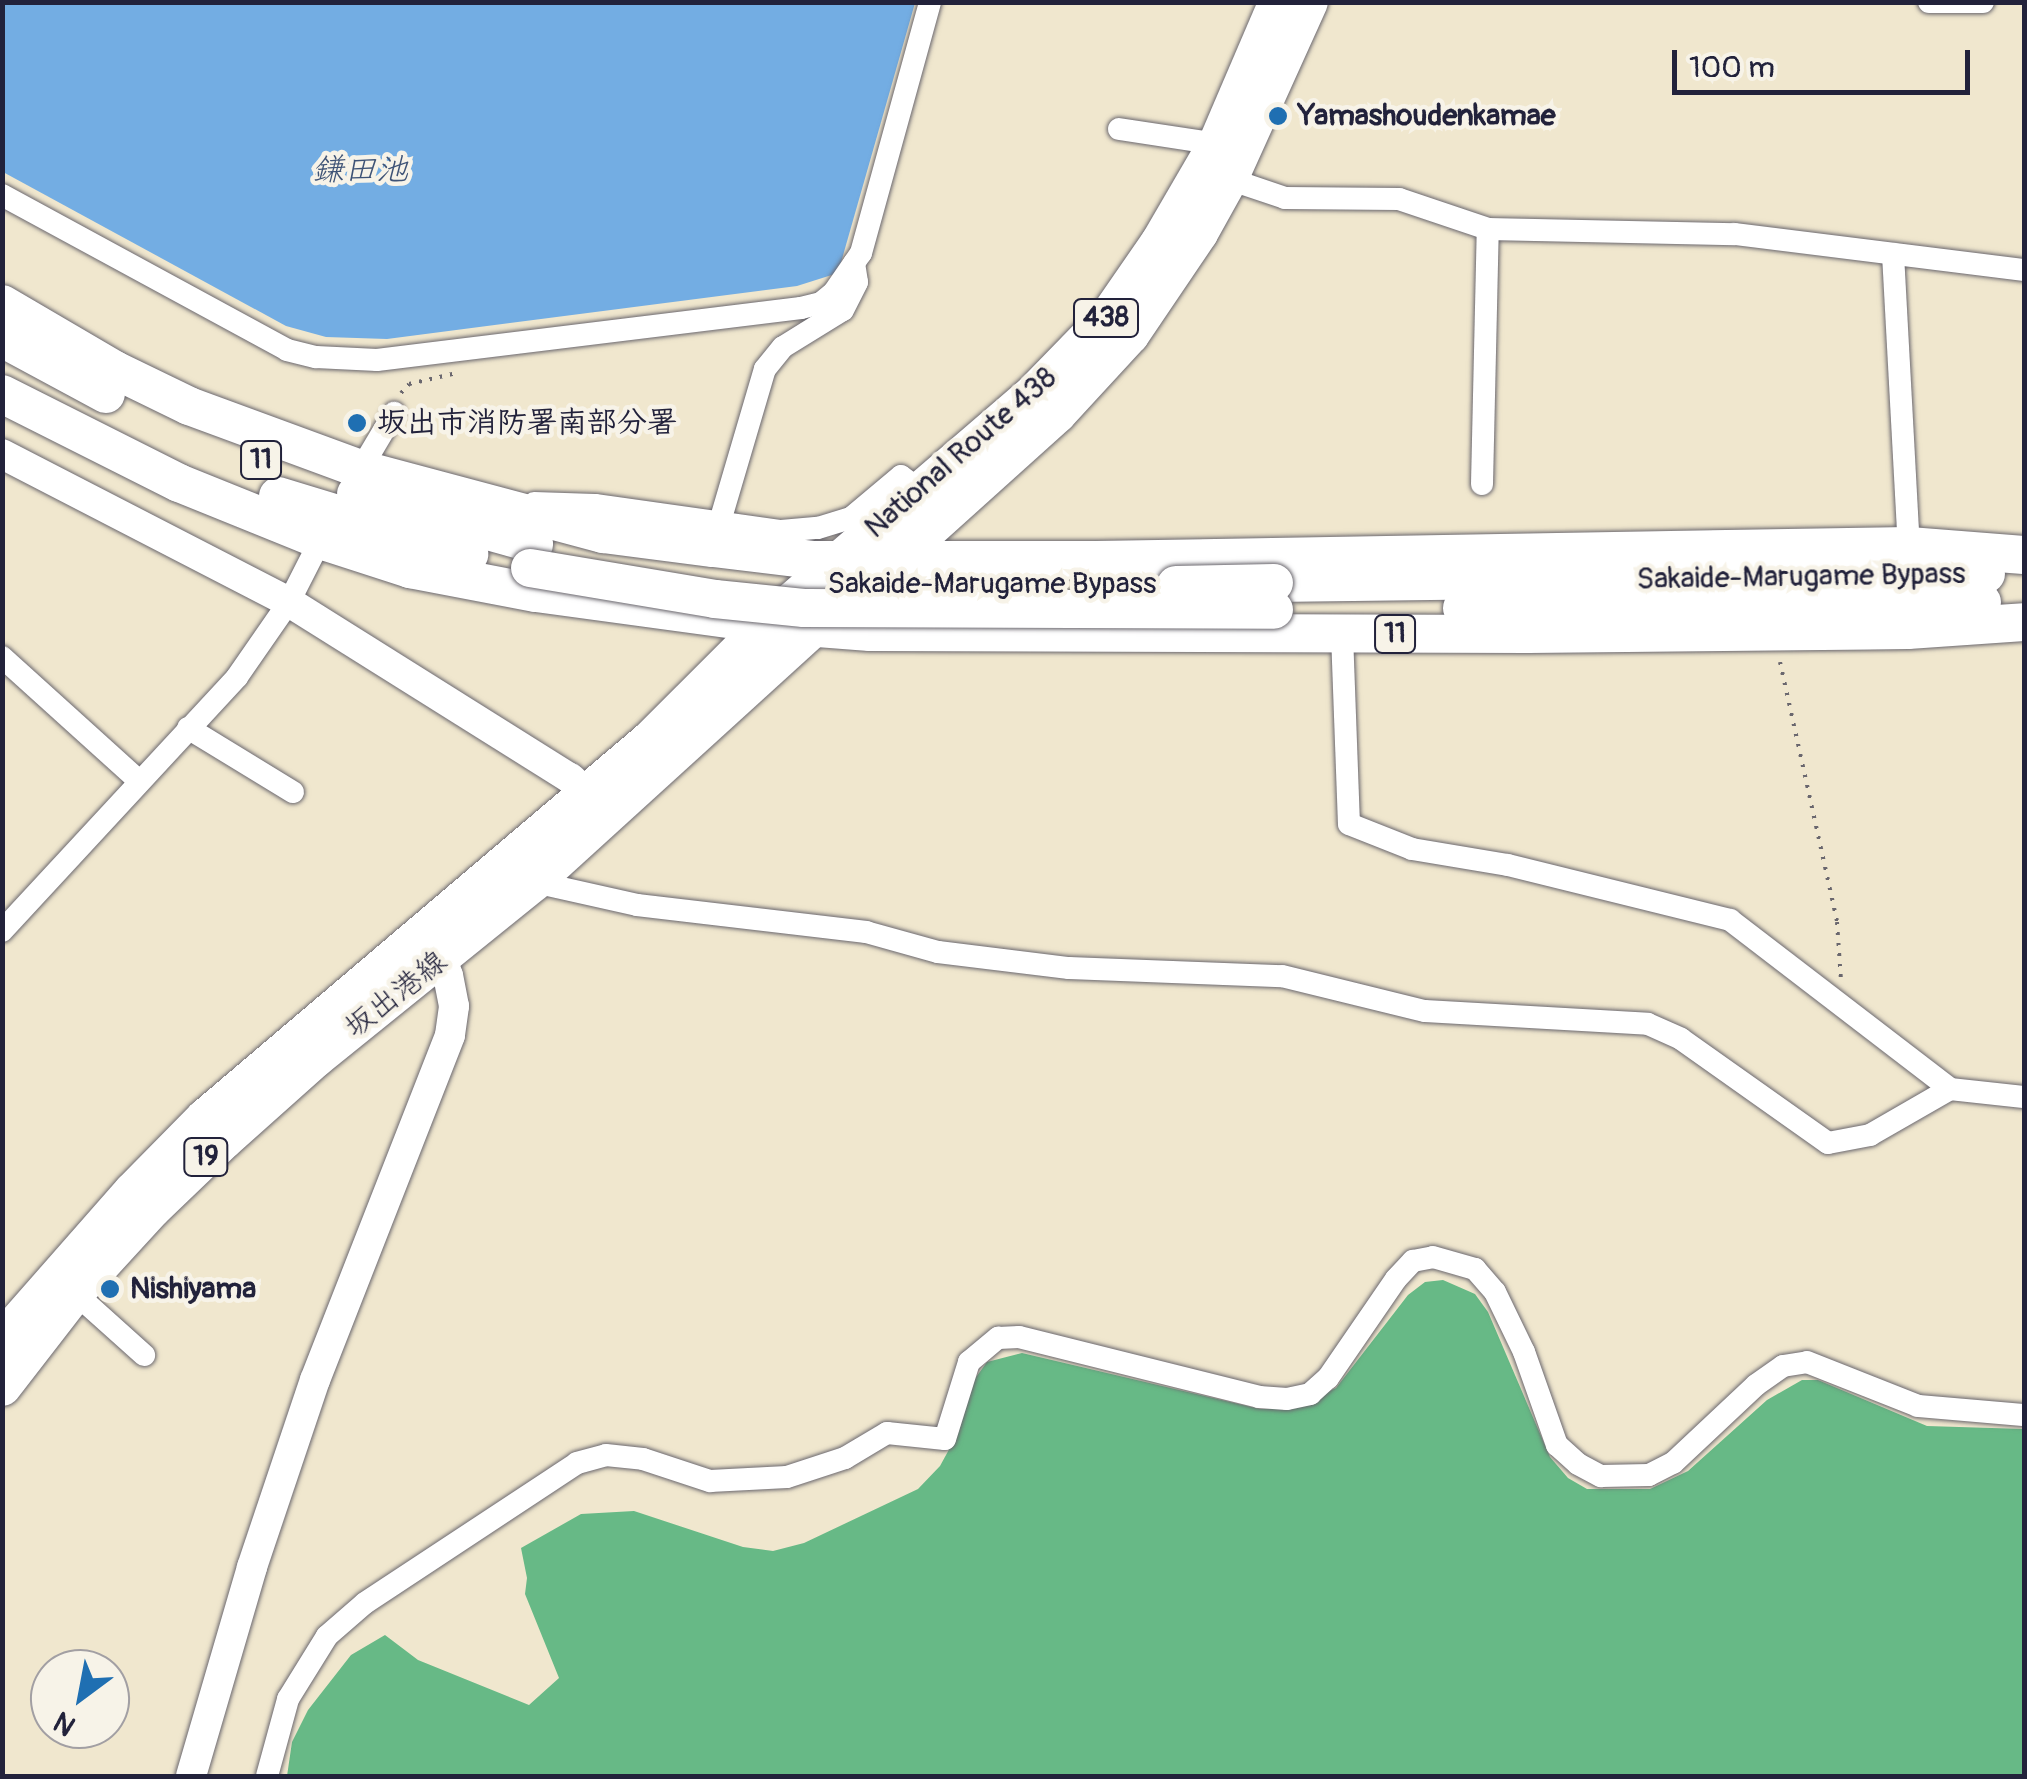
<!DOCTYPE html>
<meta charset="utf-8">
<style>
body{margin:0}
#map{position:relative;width:2027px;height:1779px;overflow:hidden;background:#f0e7ce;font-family:Pangolin,"Klee One",sans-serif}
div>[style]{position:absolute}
.forest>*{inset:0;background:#67b986}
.water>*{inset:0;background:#73ade3}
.path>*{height:4px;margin-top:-2px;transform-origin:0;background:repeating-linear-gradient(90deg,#6a676e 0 2.5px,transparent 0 10.5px)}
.roads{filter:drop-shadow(0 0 2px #6a676e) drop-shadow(0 0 2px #6a676e)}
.minor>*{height:22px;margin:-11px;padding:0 11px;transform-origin:11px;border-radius:11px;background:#fff}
.tertiary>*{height:30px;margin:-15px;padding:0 15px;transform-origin:15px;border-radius:15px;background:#fff}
.primary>*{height:38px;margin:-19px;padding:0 19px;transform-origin:19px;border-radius:19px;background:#fff}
.trunk>*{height:38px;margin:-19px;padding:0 19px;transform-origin:19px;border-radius:19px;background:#fff}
.bridges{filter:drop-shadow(0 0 2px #6a676e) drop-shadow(0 0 2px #6a676e)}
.trunk-bridge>*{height:38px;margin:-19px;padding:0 19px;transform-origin:19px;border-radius:19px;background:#fff}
.dots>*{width:28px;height:28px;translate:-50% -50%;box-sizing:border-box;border:5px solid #f7f3e8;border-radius:50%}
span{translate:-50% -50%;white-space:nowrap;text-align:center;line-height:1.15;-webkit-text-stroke:9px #f7f3e8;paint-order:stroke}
.shield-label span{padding:2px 8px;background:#f7f3e8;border:2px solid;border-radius:8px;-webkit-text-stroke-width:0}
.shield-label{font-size:28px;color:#22223b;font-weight:700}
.poi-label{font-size:30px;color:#22223b;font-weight:700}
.left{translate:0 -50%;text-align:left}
.street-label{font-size:30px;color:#22223b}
.water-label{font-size:32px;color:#3e5376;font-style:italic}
.frame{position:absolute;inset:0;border:5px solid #22223b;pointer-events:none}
.north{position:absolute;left:30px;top:1649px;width:100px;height:100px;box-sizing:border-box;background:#f7f3e8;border:2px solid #a29fa3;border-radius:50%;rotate:212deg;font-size:28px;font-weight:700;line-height:40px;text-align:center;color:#22223b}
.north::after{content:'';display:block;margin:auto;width:35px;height:45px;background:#1f6fb2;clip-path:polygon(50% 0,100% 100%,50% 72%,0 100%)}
.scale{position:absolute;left:1672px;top:50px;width:298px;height:45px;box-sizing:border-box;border:5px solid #22223b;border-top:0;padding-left:12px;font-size:30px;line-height:35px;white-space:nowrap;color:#22223b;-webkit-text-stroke:8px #f7f3e8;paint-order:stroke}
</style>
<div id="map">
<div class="forest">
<div style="clip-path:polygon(1443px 1280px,1475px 1294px,1488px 1312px,1550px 1457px,1568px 1478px,1587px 1489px,1650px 1489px,1688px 1471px,1767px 1400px,1802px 1380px,1818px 1380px,1927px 1426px,2024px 1429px,2024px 1776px,287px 1776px,292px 1742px,308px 1710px,351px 1655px,385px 1635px,418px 1660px,529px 1705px,559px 1678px,525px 1594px,527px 1578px,521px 1548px,581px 1514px,634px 1511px,743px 1547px,773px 1551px,804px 1543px,918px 1489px,940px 1466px,952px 1444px,974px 1380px,987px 1362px,1022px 1353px,1260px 1409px,1291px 1409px,1336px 1388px,1408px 1295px,1425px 1282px)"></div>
</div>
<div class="water">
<div style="clip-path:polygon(2px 3px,915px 3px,838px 273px,797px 286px,387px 339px,326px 337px,286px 326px,3px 172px)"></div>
</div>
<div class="path">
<div style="left:401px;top:393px;width:12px;rotate:-48deg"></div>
<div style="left:409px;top:384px;width:49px;rotate:-12.9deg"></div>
<div style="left:1780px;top:662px;width:266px;rotate:77.6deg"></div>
<div style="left:1837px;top:922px;width:59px;rotate:86.1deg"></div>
</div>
<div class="roads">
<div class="minor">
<div style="left:1929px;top:2px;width:54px"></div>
<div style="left:1119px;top:129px;width:99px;rotate:8.7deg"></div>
<div style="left:1229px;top:179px;width:59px;rotate:18.7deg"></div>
<div style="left:1285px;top:198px;width:114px;rotate:0.5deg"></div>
<div style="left:1399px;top:199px;width:94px;rotate:18.6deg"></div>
<div style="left:1488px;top:229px;width:247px;rotate:1.2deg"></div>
<div style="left:1735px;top:234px;width:291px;rotate:7.1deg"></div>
<div style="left:2px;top:195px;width:324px;rotate:28.5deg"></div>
<div style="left:287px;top:350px;width:30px;rotate:14deg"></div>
<div style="left:316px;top:357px;width:61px;rotate:2.8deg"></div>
<div style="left:377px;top:360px;width:427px;rotate:-7deg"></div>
<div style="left:801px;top:308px;width:21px;rotate:-14deg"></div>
<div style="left:821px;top:303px;width:17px;rotate:-40deg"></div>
<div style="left:834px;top:292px;width:47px;rotate:-55.3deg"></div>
<div style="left:861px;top:253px;width:260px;rotate:-74.6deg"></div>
<div style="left:1893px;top:254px;width:292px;rotate:86.9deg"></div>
<div style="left:355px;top:479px;width:77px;rotate:-59.4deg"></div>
<div style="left:1482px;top:484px;width:255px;rotate:-88.7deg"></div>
<div style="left:534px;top:503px;width:61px;rotate:1.9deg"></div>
<div style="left:595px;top:505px;width:188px;rotate:8deg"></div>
<div style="left:781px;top:531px;width:37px;rotate:-5deg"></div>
<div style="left:818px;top:528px;width:34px;rotate:-17deg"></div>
<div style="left:851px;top:518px;width:65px;rotate:-40deg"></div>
<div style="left:901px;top:476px;width:36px;rotate:37deg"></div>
<div style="left:716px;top:535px;width:173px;rotate:-73.6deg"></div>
<div style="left:765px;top:369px;width:28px;rotate:-51deg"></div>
<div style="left:783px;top:347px;width:70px;rotate:-31.7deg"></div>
<div style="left:843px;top:310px;width:31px;rotate:-63deg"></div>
<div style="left:857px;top:282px;width:19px;rotate:-99deg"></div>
<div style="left:1342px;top:634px;width:190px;rotate:87.9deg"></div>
<div style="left:1349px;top:824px;width:68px;rotate:21.6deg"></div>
<div style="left:1412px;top:849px;width:97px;rotate:9.5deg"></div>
<div style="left:1508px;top:865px;width:229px;rotate:13.9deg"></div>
<div style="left:1730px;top:920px;width:277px;rotate:37.5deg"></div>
<div style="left:2px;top:657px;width:183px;rotate:42.1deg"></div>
<div style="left:188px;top:728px;width:123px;rotate:31.4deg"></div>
<div style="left:530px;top:881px;width:110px;rotate:12.6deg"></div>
<div style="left:637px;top:905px;width:231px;rotate:6.7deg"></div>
<div style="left:866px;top:932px;width:75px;rotate:15.5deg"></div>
<div style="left:938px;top:952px;width:132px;rotate:7deg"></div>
<div style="left:1069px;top:968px;width:213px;rotate:2.2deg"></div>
<div style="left:1282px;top:976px;width:147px;rotate:13.8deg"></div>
<div style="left:1425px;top:1011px;width:223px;rotate:3.3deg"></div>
<div style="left:1648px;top:1024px;width:36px;rotate:24deg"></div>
<div style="left:1681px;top:1039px;width:180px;rotate:35.3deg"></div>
<div style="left:1828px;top:1143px;width:43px;rotate:-10.8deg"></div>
<div style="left:1870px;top:1135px;width:92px;rotate:-29.9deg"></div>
<div style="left:1950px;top:1089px;width:74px;rotate:6.2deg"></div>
<div style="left:2px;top:931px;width:346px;rotate:-47.2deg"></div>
<div style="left:237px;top:677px;width:91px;rotate:-55.3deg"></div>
<div style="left:289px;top:602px;width:80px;rotate:-63.1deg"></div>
<div style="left:66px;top:1285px;width:105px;rotate:41.9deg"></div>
<div style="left:267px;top:1776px;width:80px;rotate:-74.7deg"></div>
<div style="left:288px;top:1699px;width:74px;rotate:-58.2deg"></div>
<div style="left:327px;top:1636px;width:50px;rotate:-41deg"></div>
<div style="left:365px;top:1603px;width:254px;rotate:-33.4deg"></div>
<div style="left:577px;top:1463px;width:30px;rotate:-15deg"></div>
<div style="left:606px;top:1455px;width:37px;rotate:6deg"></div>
<div style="left:643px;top:1459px;width:71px;rotate:18.2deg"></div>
<div style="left:710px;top:1481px;width:77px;rotate:-3deg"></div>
<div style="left:787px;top:1477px;width:61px;rotate:-18.1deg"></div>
<div style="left:845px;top:1458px;width:49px;rotate:-30.8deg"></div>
<div style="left:887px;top:1433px;width:58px;rotate:5.9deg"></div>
<div style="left:945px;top:1439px;width:81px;rotate:-72.7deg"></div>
<div style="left:969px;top:1362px;width:38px;rotate:-40deg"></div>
<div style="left:998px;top:1338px;width:21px;rotate:-3deg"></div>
<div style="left:1019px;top:1337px;width:247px;rotate:14deg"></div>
<div style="left:1259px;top:1397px;width:28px;rotate:4deg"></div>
<div style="left:1287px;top:1399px;width:24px;rotate:-12deg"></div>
<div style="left:1310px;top:1394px;width:24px;rotate:-42deg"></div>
<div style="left:1328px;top:1378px;width:120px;rotate:-55.5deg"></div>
<div style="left:1396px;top:1279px;width:25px;rotate:-47deg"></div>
<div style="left:1413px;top:1261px;width:20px;rotate:-11deg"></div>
<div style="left:1433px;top:1257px;width:44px;rotate:15.9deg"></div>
<div style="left:1475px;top:1269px;width:30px;rotate:49deg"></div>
<div style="left:1495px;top:1292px;width:67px;rotate:64.2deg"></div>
<div style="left:1524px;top:1352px;width:99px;rotate:70.5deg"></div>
<div style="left:1557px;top:1445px;width:28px;rotate:42deg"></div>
<div style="left:1578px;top:1464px;width:26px;rotate:28deg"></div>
<div style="left:1601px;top:1476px;width:48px;rotate:-1.2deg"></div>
<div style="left:1649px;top:1475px;width:27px;rotate:-27deg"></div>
<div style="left:1673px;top:1463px;width:114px;rotate:-43.2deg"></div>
<div style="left:1756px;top:1385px;width:33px;rotate:-35deg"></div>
<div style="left:1783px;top:1366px;width:24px;rotate:-9deg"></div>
<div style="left:1807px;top:1362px;width:119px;rotate:21.6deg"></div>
<div style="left:1918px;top:1406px;width:106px;rotate:4.9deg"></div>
</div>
<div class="tertiary">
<div style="left:2px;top:454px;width:323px;rotate:27.3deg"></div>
<div style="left:289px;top:602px;width:332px;rotate:32.1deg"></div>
<div style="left:570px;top:778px;width:43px;rotate:41.2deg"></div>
<div style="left:191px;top:1776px;width:218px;rotate:-73.7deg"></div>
<div style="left:252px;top:1567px;width:197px;rotate:-71.4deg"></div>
<div style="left:315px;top:1380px;width:370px;rotate:-68.6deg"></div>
<div style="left:450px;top:1035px;width:29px;rotate:-82deg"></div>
<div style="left:454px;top:1006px;width:31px;rotate:-101deg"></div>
<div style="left:448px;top:976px;width:18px;rotate:-109deg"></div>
<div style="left:442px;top:959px;width:23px;rotate:-128deg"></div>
</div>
<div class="primary">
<div style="left:2px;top:1340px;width:198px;rotate:-48.7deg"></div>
<div style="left:133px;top:1191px;width:103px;rotate:-45.4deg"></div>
<div style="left:205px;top:1118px;width:584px;rotate:-40.35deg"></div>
<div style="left:650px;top:740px;width:164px;rotate:-45deg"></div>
<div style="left:2px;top:1387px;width:119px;rotate:-52.2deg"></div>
<div style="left:75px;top:1293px;width:114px;rotate:-47.5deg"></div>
<div style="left:152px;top:1209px;width:100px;rotate:-43.8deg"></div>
<div style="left:224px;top:1140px;width:123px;rotate:-41.7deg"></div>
<div style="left:316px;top:1058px;width:280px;rotate:-38.9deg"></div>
<div style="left:534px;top:882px;width:380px;rotate:-42.3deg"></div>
</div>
<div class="trunk">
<div style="left:2px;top:304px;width:131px;rotate:30.3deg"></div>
<div style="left:115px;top:370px;width:82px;rotate:25.9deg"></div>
<div style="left:189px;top:406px;width:182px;rotate:20.2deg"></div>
<div style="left:360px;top:469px;width:252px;rotate:15deg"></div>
<div style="left:603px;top:534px;width:111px;rotate:7.3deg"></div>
<div style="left:713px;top:548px;width:102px;rotate:6.8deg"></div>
<div style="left:814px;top:560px;width:282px"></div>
<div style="left:1096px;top:560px;width:813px;rotate:-0.99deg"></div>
<div style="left:1909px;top:546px;width:115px;rotate:4.5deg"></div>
<div style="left:2px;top:338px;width:118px;rotate:28.3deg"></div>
<div style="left:2px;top:394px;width:198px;rotate:26.7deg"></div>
<div style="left:179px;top:483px;width:152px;rotate:22deg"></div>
<div style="left:320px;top:540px;width:95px;rotate:17.9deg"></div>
<div style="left:410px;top:569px;width:128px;rotate:10.8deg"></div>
<div style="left:536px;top:593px;width:232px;rotate:7.7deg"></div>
<div style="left:766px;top:624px;width:104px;rotate:4.4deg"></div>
<div style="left:870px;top:632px;width:658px;rotate:0.17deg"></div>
<div style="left:1528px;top:634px;width:380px;rotate:-0.6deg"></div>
<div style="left:1908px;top:630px;width:116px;rotate:-3.9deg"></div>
<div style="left:356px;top:494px;width:185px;rotate:15.7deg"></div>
<div style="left:278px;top:496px;width:200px;rotate:16.9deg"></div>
<div style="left:1274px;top:583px;width:712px;rotate:-0.72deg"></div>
<div style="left:1462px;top:608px;width:520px;rotate:-0.66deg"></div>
<div style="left:768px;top:622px;width:352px;rotate:-40.7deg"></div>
<div style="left:1035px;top:392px;width:105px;rotate:-45.8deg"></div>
<div style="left:1108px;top:317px;width:91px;rotate:-55.3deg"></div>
<div style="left:1160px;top:242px;width:113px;rotate:-59.8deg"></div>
<div style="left:1217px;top:144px;width:155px;rotate:-66.8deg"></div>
<div style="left:819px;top:622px;width:98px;rotate:-39.2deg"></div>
<div style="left:895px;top:560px;width:218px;rotate:-42deg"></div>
<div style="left:1057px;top:414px;width:108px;rotate:-47.3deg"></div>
<div style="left:1130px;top:335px;width:123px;rotate:-55.9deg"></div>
<div style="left:1199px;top:233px;width:62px;rotate:-60.9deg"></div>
<div style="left:1229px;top:179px;width:194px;rotate:-65.7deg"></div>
</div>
</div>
<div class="bridges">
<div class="trunk-bridge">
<div style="left:530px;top:568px;width:188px;rotate:9.5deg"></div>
<div style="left:715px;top:599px;width:89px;rotate:5.8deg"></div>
<div style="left:804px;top:608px;width:470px;rotate:0.2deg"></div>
<div style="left:1176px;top:585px;width:98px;rotate:-1.2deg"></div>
</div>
</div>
<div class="dots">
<div style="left:1278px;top:116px;background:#1f6fb2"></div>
<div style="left:357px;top:423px;background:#1f6fb2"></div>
<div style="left:110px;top:1289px;background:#1f6fb2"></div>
</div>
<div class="shield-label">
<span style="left:1106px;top:318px">438</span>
<span style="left:261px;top:460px">11</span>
<span style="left:1395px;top:634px">11</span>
<span style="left:206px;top:1157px">19</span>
</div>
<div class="poi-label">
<span class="left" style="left:1298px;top:116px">Yamashoudenkamae</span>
<span class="left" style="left:377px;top:423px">坂出市消防署南部分署</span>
<span class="left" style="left:130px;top:1289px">Nishiyama</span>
</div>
<div class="street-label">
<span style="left:961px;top:453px;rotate:-41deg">National Route 438</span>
<span style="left:1801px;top:577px;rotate:-1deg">Sakaide-Marugame Bypass</span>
<span style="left:992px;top:584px">Sakaide-Marugame Bypass</span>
<span style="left:396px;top:995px;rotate:-38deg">坂出港線</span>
</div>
<div class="water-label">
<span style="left:360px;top:170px">鎌田池</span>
</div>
<div class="frame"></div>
<div class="north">N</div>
<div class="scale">100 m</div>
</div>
